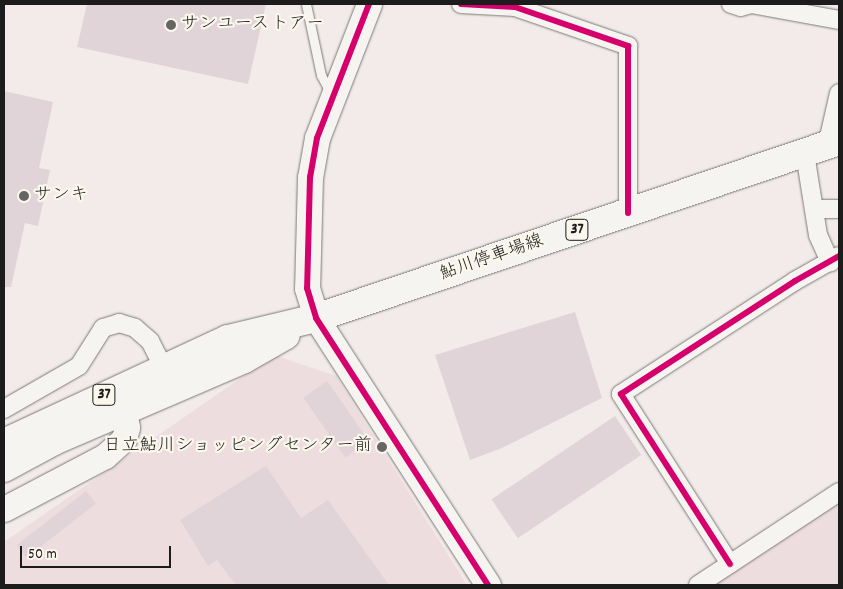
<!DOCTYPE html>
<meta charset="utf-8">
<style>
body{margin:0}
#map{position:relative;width:843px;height:589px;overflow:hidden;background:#f2ebe9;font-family:Dekko,"Klee One",sans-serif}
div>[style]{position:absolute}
.built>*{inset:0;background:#edddde}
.building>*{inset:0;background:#e1d4d8;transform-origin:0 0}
.roads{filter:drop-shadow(0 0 1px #7c7978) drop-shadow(0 0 1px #7c7978)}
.lane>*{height:9px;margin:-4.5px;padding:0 4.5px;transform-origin:4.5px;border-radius:4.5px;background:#f5f4f0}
.street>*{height:18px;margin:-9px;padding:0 9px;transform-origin:9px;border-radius:9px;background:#f5f4f0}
.secondary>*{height:25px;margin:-12.5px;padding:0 12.5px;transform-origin:12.5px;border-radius:12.5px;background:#f5f4f0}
.primary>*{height:28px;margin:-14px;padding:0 14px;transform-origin:14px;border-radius:14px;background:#f5f4f0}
.cycleway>*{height:6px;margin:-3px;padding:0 3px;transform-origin:3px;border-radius:3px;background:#d6006c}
.dots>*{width:14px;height:14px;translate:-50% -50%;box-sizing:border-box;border:2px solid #fbf7ec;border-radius:50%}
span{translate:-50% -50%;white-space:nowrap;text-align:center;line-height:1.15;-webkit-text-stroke:4.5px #fbf7ec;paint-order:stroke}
.shield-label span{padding:1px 4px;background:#fbf7ec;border:1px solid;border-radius:4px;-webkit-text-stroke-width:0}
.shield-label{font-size:16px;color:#1c1c1c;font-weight:700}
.poi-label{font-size:18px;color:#1c1c1c}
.left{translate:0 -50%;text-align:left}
.right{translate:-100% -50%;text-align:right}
.street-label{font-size:18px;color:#1c1c1c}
.frame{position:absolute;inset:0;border:5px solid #1c1c1c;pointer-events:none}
.scale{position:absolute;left:20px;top:546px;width:151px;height:22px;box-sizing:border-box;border:2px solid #1c1c1c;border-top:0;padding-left:6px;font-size:15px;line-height:18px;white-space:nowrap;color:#1c1c1c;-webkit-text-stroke:4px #fbf7ec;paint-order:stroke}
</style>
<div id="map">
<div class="built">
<div style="clip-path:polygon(274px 355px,336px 376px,467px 585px,4px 585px,4px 542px)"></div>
<div style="clip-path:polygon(839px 503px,839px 585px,713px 585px)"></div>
</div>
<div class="building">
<div style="clip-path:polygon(87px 4px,266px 4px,248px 84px,77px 47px)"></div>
<div style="clip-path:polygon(4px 91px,53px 102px,39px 168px,50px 170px,38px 226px,25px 223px,11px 287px,4px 287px)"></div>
<div style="clip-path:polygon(575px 312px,602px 398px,502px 448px,470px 460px,435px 355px)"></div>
<div style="left:327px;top:381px;width:73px;height:29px;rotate:55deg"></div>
<div style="left:615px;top:416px;width:47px;height:149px;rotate:56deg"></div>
<div style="clip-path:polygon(266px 466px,301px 518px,328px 500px,389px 585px,236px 585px,217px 560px,208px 566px,180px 520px)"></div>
<div style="left:86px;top:491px;width:16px;height:88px;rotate:52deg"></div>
</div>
<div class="roads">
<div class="lane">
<div style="left:306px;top:4px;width:73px;rotate:78.1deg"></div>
<div style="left:321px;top:75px;width:19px;rotate:62deg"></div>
</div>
<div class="street">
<div style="left:461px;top:4px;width:54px;rotate:3.2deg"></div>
<div style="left:515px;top:7px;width:120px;rotate:19deg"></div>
<div style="left:628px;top:46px;width:167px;rotate:90deg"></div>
<div style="left:731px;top:4px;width:10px;rotate:17deg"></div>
<div style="left:741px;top:7px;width:10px;rotate:-17deg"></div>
<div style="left:751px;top:4px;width:89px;rotate:10.3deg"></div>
<div style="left:827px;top:146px;width:54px;rotate:-77.2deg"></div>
<div style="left:805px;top:154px;width:82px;rotate:80.9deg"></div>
<div style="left:818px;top:235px;width:30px;rotate:66deg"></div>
<div style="left:816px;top:209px;width:23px"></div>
<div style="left:4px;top:409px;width:86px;rotate:-29.8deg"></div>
<div style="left:79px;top:366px;width:45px;rotate:-57.7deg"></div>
<div style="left:103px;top:328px;width:17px;rotate:-17deg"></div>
<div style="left:119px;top:323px;width:17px;rotate:17deg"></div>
<div style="left:135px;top:328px;width:20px;rotate:41deg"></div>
<div style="left:150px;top:341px;width:30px;rotate:63deg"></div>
<div style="left:730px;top:564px;width:202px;rotate:-122.7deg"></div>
<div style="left:621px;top:394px;width:207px;rotate:-33deg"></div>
<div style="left:795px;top:281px;width:51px;rotate:-29.6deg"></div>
<div style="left:698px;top:585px;width:169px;rotate:-33.4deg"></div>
</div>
<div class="secondary">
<div style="left:369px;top:4px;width:144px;rotate:111.2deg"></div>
<div style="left:317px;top:138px;width:40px;rotate:100deg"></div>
<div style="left:310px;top:177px;width:111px;rotate:91.5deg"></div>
<div style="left:307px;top:288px;width:31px;rotate:73deg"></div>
<div style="left:316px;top:318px;width:318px;rotate:57.2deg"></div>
<div style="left:4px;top:509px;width:114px;rotate:-27.7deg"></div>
<div style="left:105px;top:456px;width:25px;rotate:-42deg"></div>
<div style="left:124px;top:439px;width:12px;rotate:-76deg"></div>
<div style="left:127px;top:427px;width:16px;rotate:-101deg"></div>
</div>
<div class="primary">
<div style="left:4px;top:443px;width:247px;rotate:-24.9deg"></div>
<div style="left:228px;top:339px;width:90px;rotate:-13.4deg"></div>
<div style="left:316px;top:318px;width:552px;rotate:-18.7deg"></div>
<div style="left:4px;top:468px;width:57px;rotate:-28.4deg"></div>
<div style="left:54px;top:441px;width:207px;rotate:-23.3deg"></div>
<div style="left:244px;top:359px;width:48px;rotate:-29.7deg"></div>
</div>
</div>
<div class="cycleway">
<div style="left:369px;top:4px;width:144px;rotate:111.2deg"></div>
<div style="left:317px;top:138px;width:40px;rotate:100deg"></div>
<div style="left:310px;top:177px;width:111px;rotate:91.5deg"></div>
<div style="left:307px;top:288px;width:31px;rotate:73deg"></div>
<div style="left:316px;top:318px;width:318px;rotate:57.2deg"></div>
<div style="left:461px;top:4px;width:54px;rotate:3.2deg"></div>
<div style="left:515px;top:7px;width:120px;rotate:19deg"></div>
<div style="left:628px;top:46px;width:167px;rotate:90deg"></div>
<div style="left:730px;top:564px;width:202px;rotate:-122.7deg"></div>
<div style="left:621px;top:394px;width:207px;rotate:-33deg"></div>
<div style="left:795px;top:281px;width:51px;rotate:-29.6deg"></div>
</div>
<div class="dots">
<div style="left:171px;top:25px;background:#676464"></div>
<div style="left:24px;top:196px;background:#676464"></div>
<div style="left:382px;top:447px;background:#676464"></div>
</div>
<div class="shield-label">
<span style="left:577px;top:230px">37</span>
<span style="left:104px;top:395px">37</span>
</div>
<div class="poi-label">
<span class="left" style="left:181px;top:25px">サンユーストアー</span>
<span class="left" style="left:34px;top:196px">サンキ</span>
<span class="right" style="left:372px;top:447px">日立鮎川ショッピングセンター前</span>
</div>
<div class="street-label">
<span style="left:492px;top:259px;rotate:-19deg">鮎川停車場線</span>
</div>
<div class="frame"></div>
<div class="scale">50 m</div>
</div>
